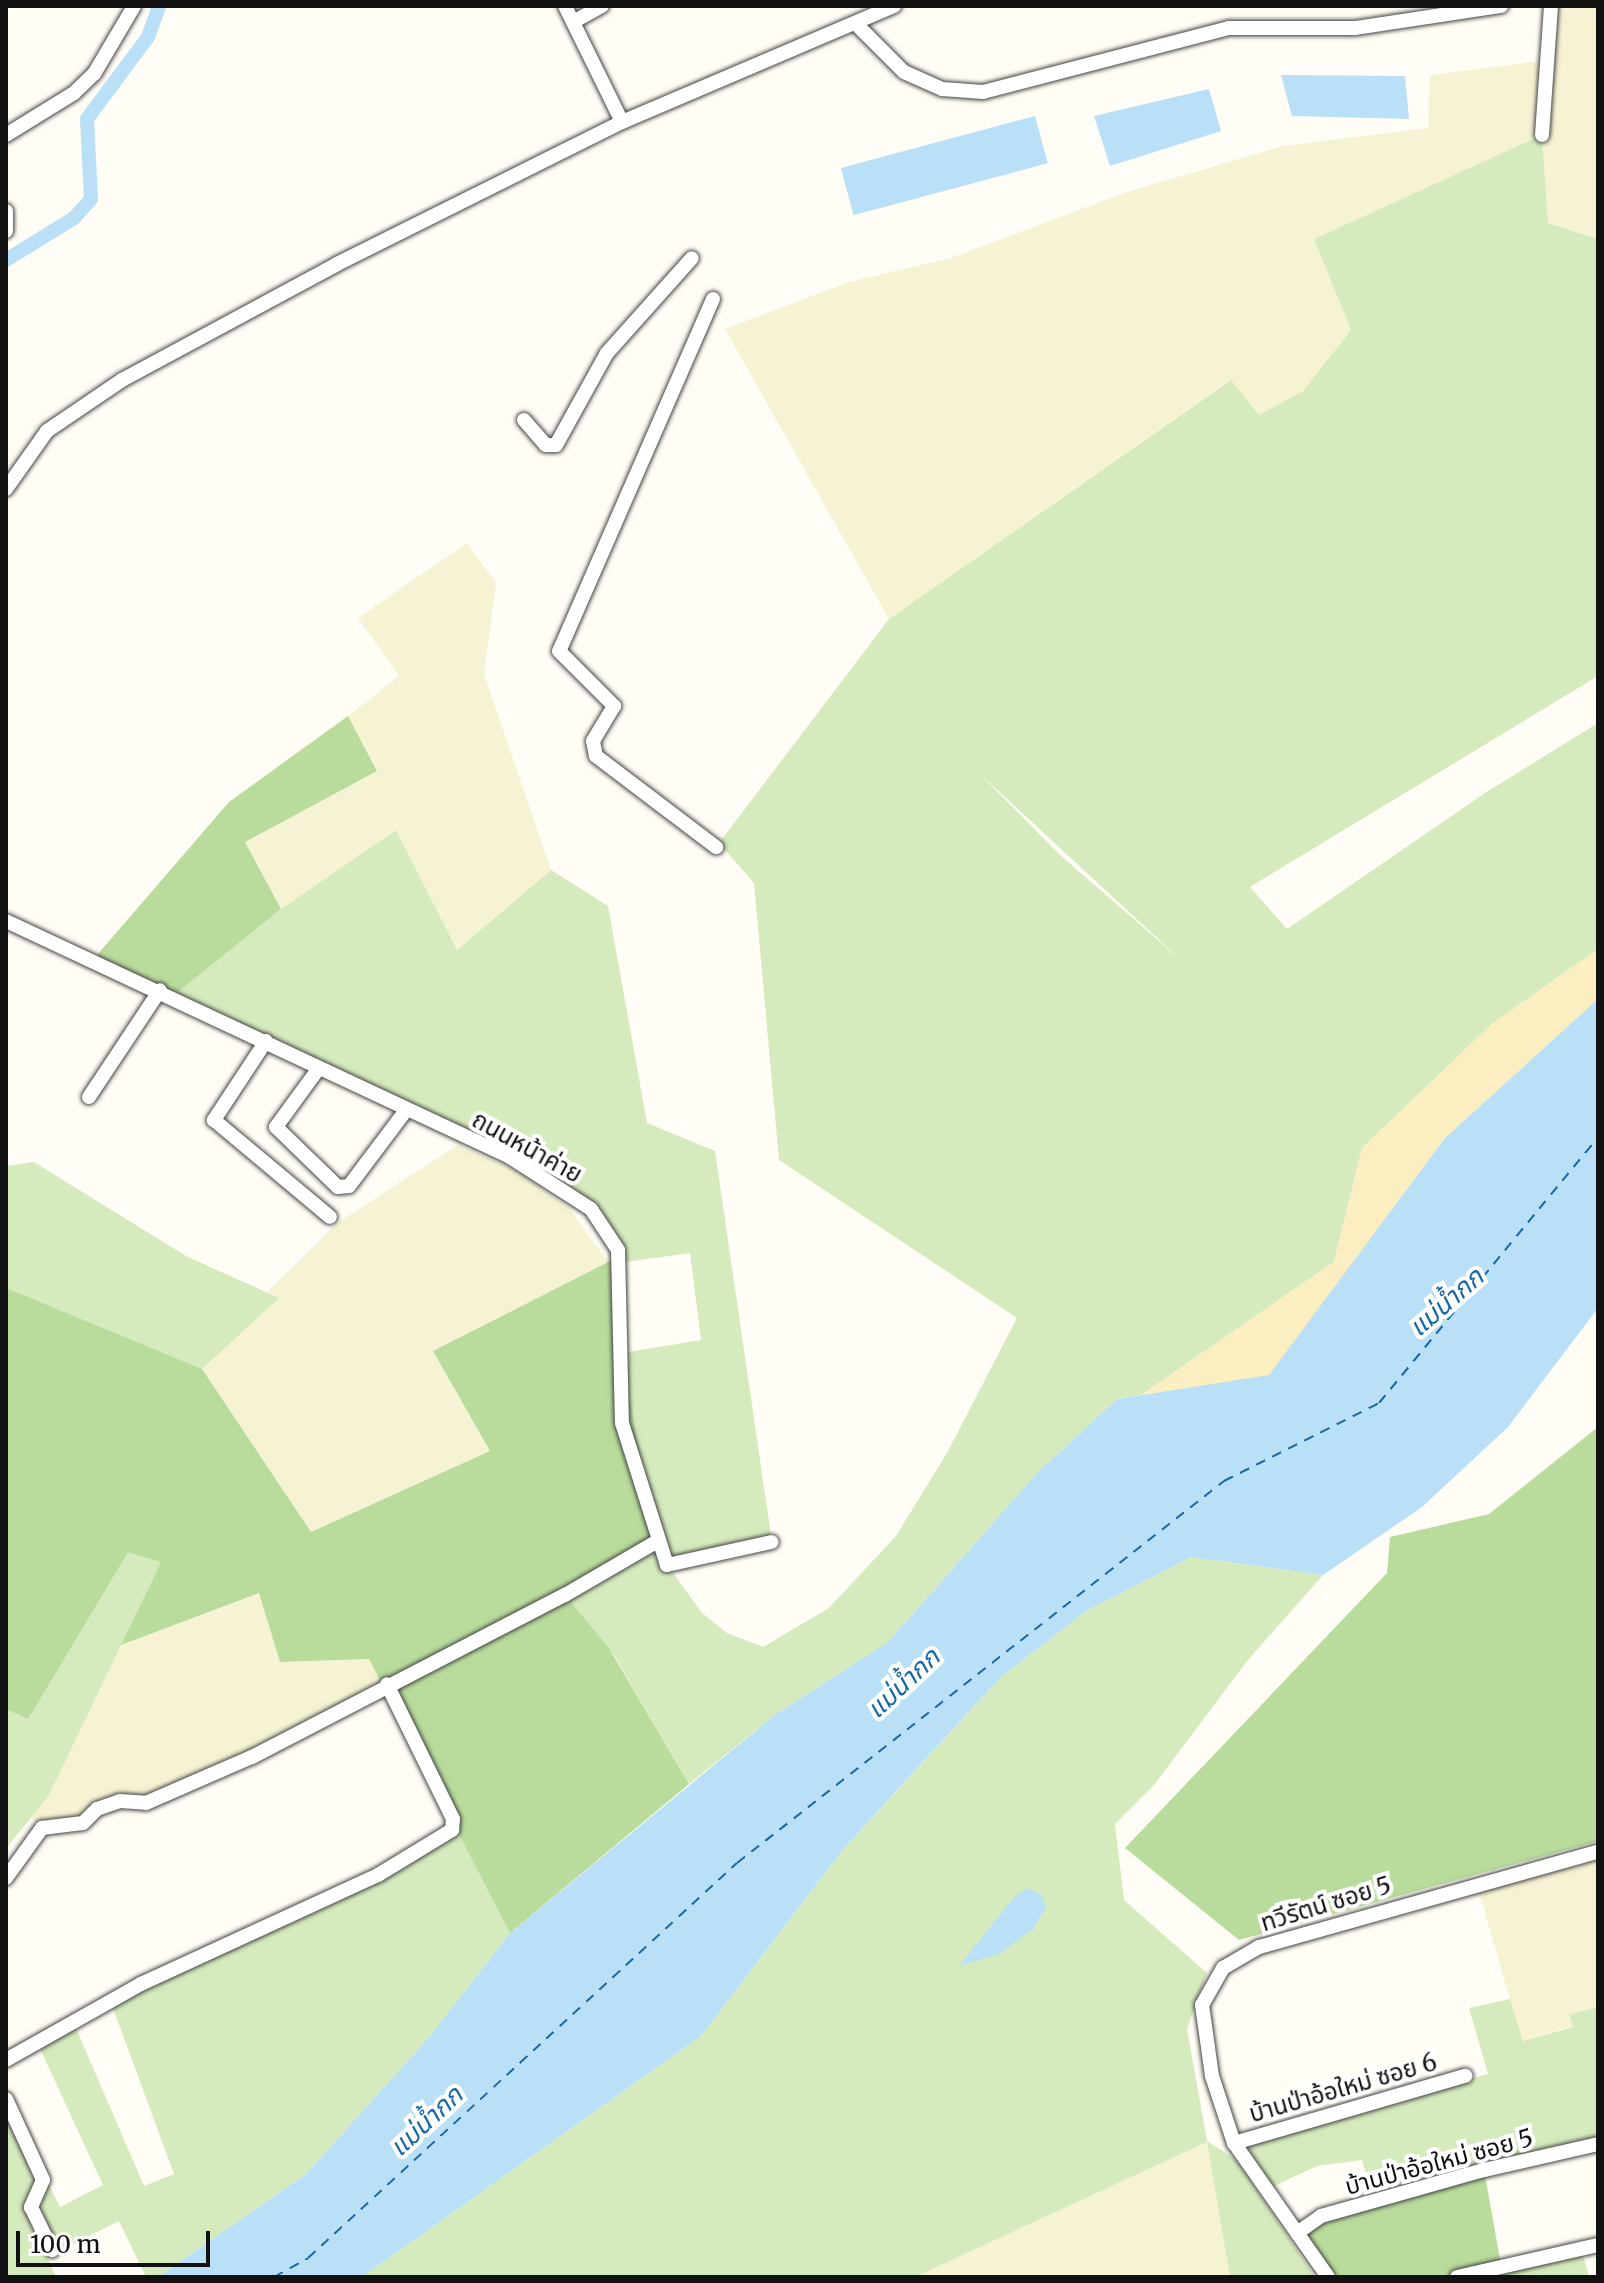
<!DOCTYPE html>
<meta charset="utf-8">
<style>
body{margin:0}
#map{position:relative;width:1604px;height:2283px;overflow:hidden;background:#fffdf5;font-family:Merriweather,"Noto Sans Thai",serif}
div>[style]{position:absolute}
.farmland>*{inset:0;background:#f6f3d4}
.green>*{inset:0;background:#d5ebbd}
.forest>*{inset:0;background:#b9dc9c}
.sand>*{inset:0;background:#fbeec1}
.water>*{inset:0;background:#b9e0f7;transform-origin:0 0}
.canal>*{height:14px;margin:-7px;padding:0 7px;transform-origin:7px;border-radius:7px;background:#b9e0f7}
.ferry>*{height:2px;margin-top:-1px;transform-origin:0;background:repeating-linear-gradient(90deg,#1768a6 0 10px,transparent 0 18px)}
.roads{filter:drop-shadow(0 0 2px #444) drop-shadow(0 0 2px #444)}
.minor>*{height:14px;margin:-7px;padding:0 7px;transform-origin:7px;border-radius:7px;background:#fff}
span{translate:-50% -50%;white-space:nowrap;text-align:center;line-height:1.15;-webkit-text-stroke:8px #fff;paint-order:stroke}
.street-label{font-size:24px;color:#111}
.water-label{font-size:26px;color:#1768a6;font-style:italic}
.frame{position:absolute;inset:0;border:8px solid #111;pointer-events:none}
.scale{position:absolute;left:16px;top:2231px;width:194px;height:36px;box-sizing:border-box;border:4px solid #111;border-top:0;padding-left:10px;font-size:24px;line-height:28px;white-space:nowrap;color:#111;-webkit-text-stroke:6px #fff;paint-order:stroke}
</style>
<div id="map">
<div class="farmland">
<div style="clip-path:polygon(1551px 6px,1598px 6px,1598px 239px,1548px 223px,1542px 136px,1314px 239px,1351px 330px,1303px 391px,1259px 415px,1230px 380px,889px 619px,725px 329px,849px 282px,951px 258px,1127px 192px,1283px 146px,1428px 128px,1430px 75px,1549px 60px)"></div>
<div style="clip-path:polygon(467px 543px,496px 583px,484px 674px,551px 870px,457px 950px,396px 830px,281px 909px,245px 842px,377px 771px,348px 716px,399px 676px,358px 618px)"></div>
<div style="clip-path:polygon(458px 1145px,523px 1174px,569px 1208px,608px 1262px,434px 1351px,491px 1451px,311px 1532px,202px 1369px,278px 1298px,267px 1292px,337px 1223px)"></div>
<div style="clip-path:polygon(260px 1593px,280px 1662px,369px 1659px,387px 1684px,146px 1803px,120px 1801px,83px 1823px,42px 1828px,31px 1818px,48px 1796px,121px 1645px)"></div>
<div style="clip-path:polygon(1598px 1860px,1598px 2007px,1570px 2014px,1573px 2026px,1522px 2041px,1479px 1892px)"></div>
<div style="clip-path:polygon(1207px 2142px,1230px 2277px,915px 2277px)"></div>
</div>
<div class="green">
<div style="clip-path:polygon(evenodd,1542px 135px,1548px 223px,1598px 239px,1598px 676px,1250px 887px,1287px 929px,1485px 793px,1598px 723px,1598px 949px,1493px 1023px,1362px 1148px,1334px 1262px,1141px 1395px,1117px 1399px,1037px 1473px,888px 1642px,776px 1714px,689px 1784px,614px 1655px,565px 1595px,624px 1367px,623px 1353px,701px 1340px,690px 1253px,618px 1263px,591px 1209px,555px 1186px,173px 996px,281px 909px,396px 830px,457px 950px,551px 870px,608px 906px,647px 1123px,715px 1151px,772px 1542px,668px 1566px,702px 1613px,727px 1633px,763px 1647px,829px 1608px,896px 1536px,947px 1453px,1017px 1318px,779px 1160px,754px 883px,719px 843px,889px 619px,1231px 380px,1259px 415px,1303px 391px,1351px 330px,1314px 239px,1542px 135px,979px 773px,1182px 961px,1183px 962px,1060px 855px,979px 773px)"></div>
<div style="clip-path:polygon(34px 1162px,186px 1256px,279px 1298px,202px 1369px,311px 1532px,161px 1562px,48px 1797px,6px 1848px,6px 1166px)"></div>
<div style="clip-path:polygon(1191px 1557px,1323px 1575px,1247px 1661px,1154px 1785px,1115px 1824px,1124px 1900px,1207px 1973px,1187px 2029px,1207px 2141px,1237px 2160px,1315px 2277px,1230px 2277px,1207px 2142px,915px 2277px,362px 2277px,701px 2036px,841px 1852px,1000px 1678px,1086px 1611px)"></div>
<div style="clip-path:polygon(452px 1830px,460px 1833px,510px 1933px,430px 2036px,306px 2174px,158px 2277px,146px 2277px,119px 2221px,47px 2257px,56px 2277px,6px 2277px,6px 2122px,14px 2116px,60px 2207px,103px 2185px,36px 2040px,72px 2019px,144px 2186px,174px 2174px,110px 2000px)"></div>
<div style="clip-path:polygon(1510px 1999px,1523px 2041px,1573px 2027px,1569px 2014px,1598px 2007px,1598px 2141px,1372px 2195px,1362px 2160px,1317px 2166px,1272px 2187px,1247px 2148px,1258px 2140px,1488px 2074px,1469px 2008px)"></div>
<div style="clip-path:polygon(1582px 2251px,1589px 2277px,1457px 2277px)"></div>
</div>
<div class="forest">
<div style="clip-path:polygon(348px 716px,377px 771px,245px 842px,281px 909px,173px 996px,91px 962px,229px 802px)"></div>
<div style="clip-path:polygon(618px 1257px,624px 1367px,656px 1542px,565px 1595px,609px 1648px,689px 1784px,510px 1933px,369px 1659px,280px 1662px,259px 1593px,121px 1645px,161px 1562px,128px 1552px,28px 1719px,6px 1709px,6px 1288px,202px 1369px,311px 1532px,490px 1451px,433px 1351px)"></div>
<div style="clip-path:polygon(1598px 1427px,1598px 1841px,1239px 1940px,1125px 1848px,1387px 1573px,1390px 1537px,1489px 1514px)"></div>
<div style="clip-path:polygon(1484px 2170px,1501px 2265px,1457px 2277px,1329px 2277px,1297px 2233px,1321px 2216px)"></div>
</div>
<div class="sand">
<div style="clip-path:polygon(1598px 949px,1598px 999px,1445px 1138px,1269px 1376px,1141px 1395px,1334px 1262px,1362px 1148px,1493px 1023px)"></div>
</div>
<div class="water">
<div style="clip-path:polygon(1281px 75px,1405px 76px,1409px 119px,1292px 116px)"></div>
<div style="clip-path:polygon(1209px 89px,1221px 131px,1110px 166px,1094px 116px)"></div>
<div style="left:1035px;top:116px;width:49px;height:201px;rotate:75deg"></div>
<div style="clip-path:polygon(1598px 999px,1598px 1308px,1508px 1427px,1422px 1507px,1323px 1575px,1191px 1557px,1086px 1611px,1000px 1678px,899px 1788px,841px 1852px,701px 2036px,362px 2277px,158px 2277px,306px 2174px,430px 2036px,510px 1933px,776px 1714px,888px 1642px,1037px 1473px,1117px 1399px,1269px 1375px,1445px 1138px)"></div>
<div style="clip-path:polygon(1028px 1888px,1042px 1895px,1046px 1907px,1033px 1929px,999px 1954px,959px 1966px,1014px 1897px)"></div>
</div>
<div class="canal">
<div style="left:6px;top:260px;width:80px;rotate:-31.7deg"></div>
<div style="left:74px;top:218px;width:25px;rotate:-48deg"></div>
<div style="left:91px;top:199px;width:80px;rotate:-92.9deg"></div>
<div style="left:87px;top:119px;width:102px;rotate:-53.4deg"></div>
<div style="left:148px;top:37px;width:33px;rotate:-70deg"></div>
</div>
<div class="ferry">
<div style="left:274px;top:2277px;width:39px;rotate:-29deg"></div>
<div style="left:308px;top:2258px;width:583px;rotate:-42.64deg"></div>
<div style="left:737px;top:1863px;width:619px;rotate:-38.11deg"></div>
<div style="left:1224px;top:1481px;width:174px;rotate:-26.7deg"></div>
<div style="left:1379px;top:1403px;width:345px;rotate:-50.5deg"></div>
</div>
<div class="roads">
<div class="minor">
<div style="left:565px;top:6px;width:129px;rotate:63.8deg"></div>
<div style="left:573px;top:22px;width:33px;rotate:-29deg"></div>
<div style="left:856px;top:24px;width:68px;rotate:45deg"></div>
<div style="left:904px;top:72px;width:42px;rotate:24.1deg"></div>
<div style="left:942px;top:89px;width:41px;rotate:4.2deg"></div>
<div style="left:983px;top:92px;width:254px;rotate:-14.6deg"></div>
<div style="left:1229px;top:28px;width:126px"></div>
<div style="left:1355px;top:28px;width:148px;rotate:-8.6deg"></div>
<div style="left:6px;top:135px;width:80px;rotate:-31.7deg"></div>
<div style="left:74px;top:93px;width:28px;rotate:-44deg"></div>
<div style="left:94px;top:74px;width:79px;rotate:-59.5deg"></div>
<div style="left:1542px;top:135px;width:129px;rotate:-86deg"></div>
<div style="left:6px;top:211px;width:20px;rotate:90deg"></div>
<div style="left:713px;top:299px;width:384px;rotate:113.6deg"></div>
<div style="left:559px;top:651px;width:78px;rotate:45deg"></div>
<div style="left:614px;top:706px;width:41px;rotate:121deg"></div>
<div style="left:593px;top:741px;width:15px;rotate:79deg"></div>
<div style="left:596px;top:756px;width:151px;rotate:37.2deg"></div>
<div style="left:524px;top:420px;width:33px;rotate:49deg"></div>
<div style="left:546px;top:445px;width:10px"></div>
<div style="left:556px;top:445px;width:105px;rotate:-61deg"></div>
<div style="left:607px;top:353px;width:127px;rotate:-48.2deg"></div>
<div style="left:6px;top:489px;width:71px;rotate:-54.7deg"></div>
<div style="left:47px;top:431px;width:91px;rotate:-34.2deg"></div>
<div style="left:122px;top:380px;width:244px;rotate:-28.3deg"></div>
<div style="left:337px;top:264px;width:318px;rotate:-26.5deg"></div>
<div style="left:622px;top:122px;width:296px;rotate:-23.1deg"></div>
<div style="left:6px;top:921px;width:557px;rotate:25.09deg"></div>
<div style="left:510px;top:1157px;width:96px;rotate:32.7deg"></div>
<div style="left:591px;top:1209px;width:49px;rotate:56.6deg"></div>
<div style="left:618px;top:1250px;width:173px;rotate:88.7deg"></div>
<div style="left:622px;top:1423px;width:149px;rotate:72.4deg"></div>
<div style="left:667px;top:1565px;width:107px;rotate:-12.4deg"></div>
<div style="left:266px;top:1041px;width:95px;rotate:123.4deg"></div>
<div style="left:214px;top:1120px;width:151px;rotate:39.9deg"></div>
<div style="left:319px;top:1068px;width:73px;rotate:126.1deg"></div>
<div style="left:276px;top:1127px;width:86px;rotate:44.1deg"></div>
<div style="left:338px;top:1187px;width:11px;rotate:-5deg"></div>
<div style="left:349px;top:1186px;width:96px;rotate:-53deg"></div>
<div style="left:89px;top:1097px;width:128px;rotate:-56.4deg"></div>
<div style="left:6px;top:1878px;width:62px;rotate:-54.2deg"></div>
<div style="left:42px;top:1828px;width:41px;rotate:-7deg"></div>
<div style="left:83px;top:1823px;width:20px;rotate:-45deg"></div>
<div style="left:97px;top:1809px;width:24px;rotate:-19deg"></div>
<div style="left:120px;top:1801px;width:26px;rotate:4deg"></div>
<div style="left:146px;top:1803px;width:116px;rotate:-23.5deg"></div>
<div style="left:252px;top:1757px;width:352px;rotate:-27.4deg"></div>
<div style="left:565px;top:1595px;width:105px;rotate:-30.2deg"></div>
<div style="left:6px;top:2060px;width:155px;rotate:-29.4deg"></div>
<div style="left:141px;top:1984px;width:261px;rotate:-24.7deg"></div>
<div style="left:378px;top:1875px;width:87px;rotate:-31.3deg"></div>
<div style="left:452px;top:1830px;width:11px;rotate:-85deg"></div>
<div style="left:453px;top:1819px;width:150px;rotate:-116.1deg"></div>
<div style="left:6px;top:2099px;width:89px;rotate:65.4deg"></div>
<div style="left:43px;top:2180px;width:30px;rotate:114deg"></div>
<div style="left:31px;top:2207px;width:48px;rotate:64deg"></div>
<div style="left:1234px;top:2143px;width:241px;rotate:-16.2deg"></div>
<div style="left:1297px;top:2233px;width:29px;rotate:-35deg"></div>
<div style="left:1321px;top:2216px;width:169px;rotate:-15.8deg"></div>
<div style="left:1484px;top:2170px;width:117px;rotate:-12.8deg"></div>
<div style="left:1328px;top:2277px;width:164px;rotate:-125deg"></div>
<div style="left:1234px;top:2143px;width:71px;rotate:-108.2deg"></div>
<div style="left:1212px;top:2076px;width:72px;rotate:-98deg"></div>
<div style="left:1202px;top:2005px;width:43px;rotate:-60.4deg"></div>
<div style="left:1223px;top:1968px;width:42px;rotate:-30.3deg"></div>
<div style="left:1259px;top:1947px;width:352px;rotate:-15.7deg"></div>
<div style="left:1457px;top:2277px;width:145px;rotate:-12.8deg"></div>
</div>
</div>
<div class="street-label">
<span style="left:527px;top:1147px;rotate:29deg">ถนนหน้าค่าย</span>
<span style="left:1326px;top:1904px;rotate:-17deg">ทวีรัตน์ ซอย 5</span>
<span style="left:1343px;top:2088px;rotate:-16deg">บ้านป่าอ้อใหม่ ซอย 6</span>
<span style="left:1439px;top:2162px;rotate:-15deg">บ้านป่าอ้อใหม่ ซอย 5</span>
</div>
<div class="water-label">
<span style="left:1446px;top:1302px;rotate:-41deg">แม่น้ำกก</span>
<span style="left:903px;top:1683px;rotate:-43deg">แม่น้ำกก</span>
<span style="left:426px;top:2121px;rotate:-43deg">แม่น้ำกก</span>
</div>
<div class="frame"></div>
<div class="scale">100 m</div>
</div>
